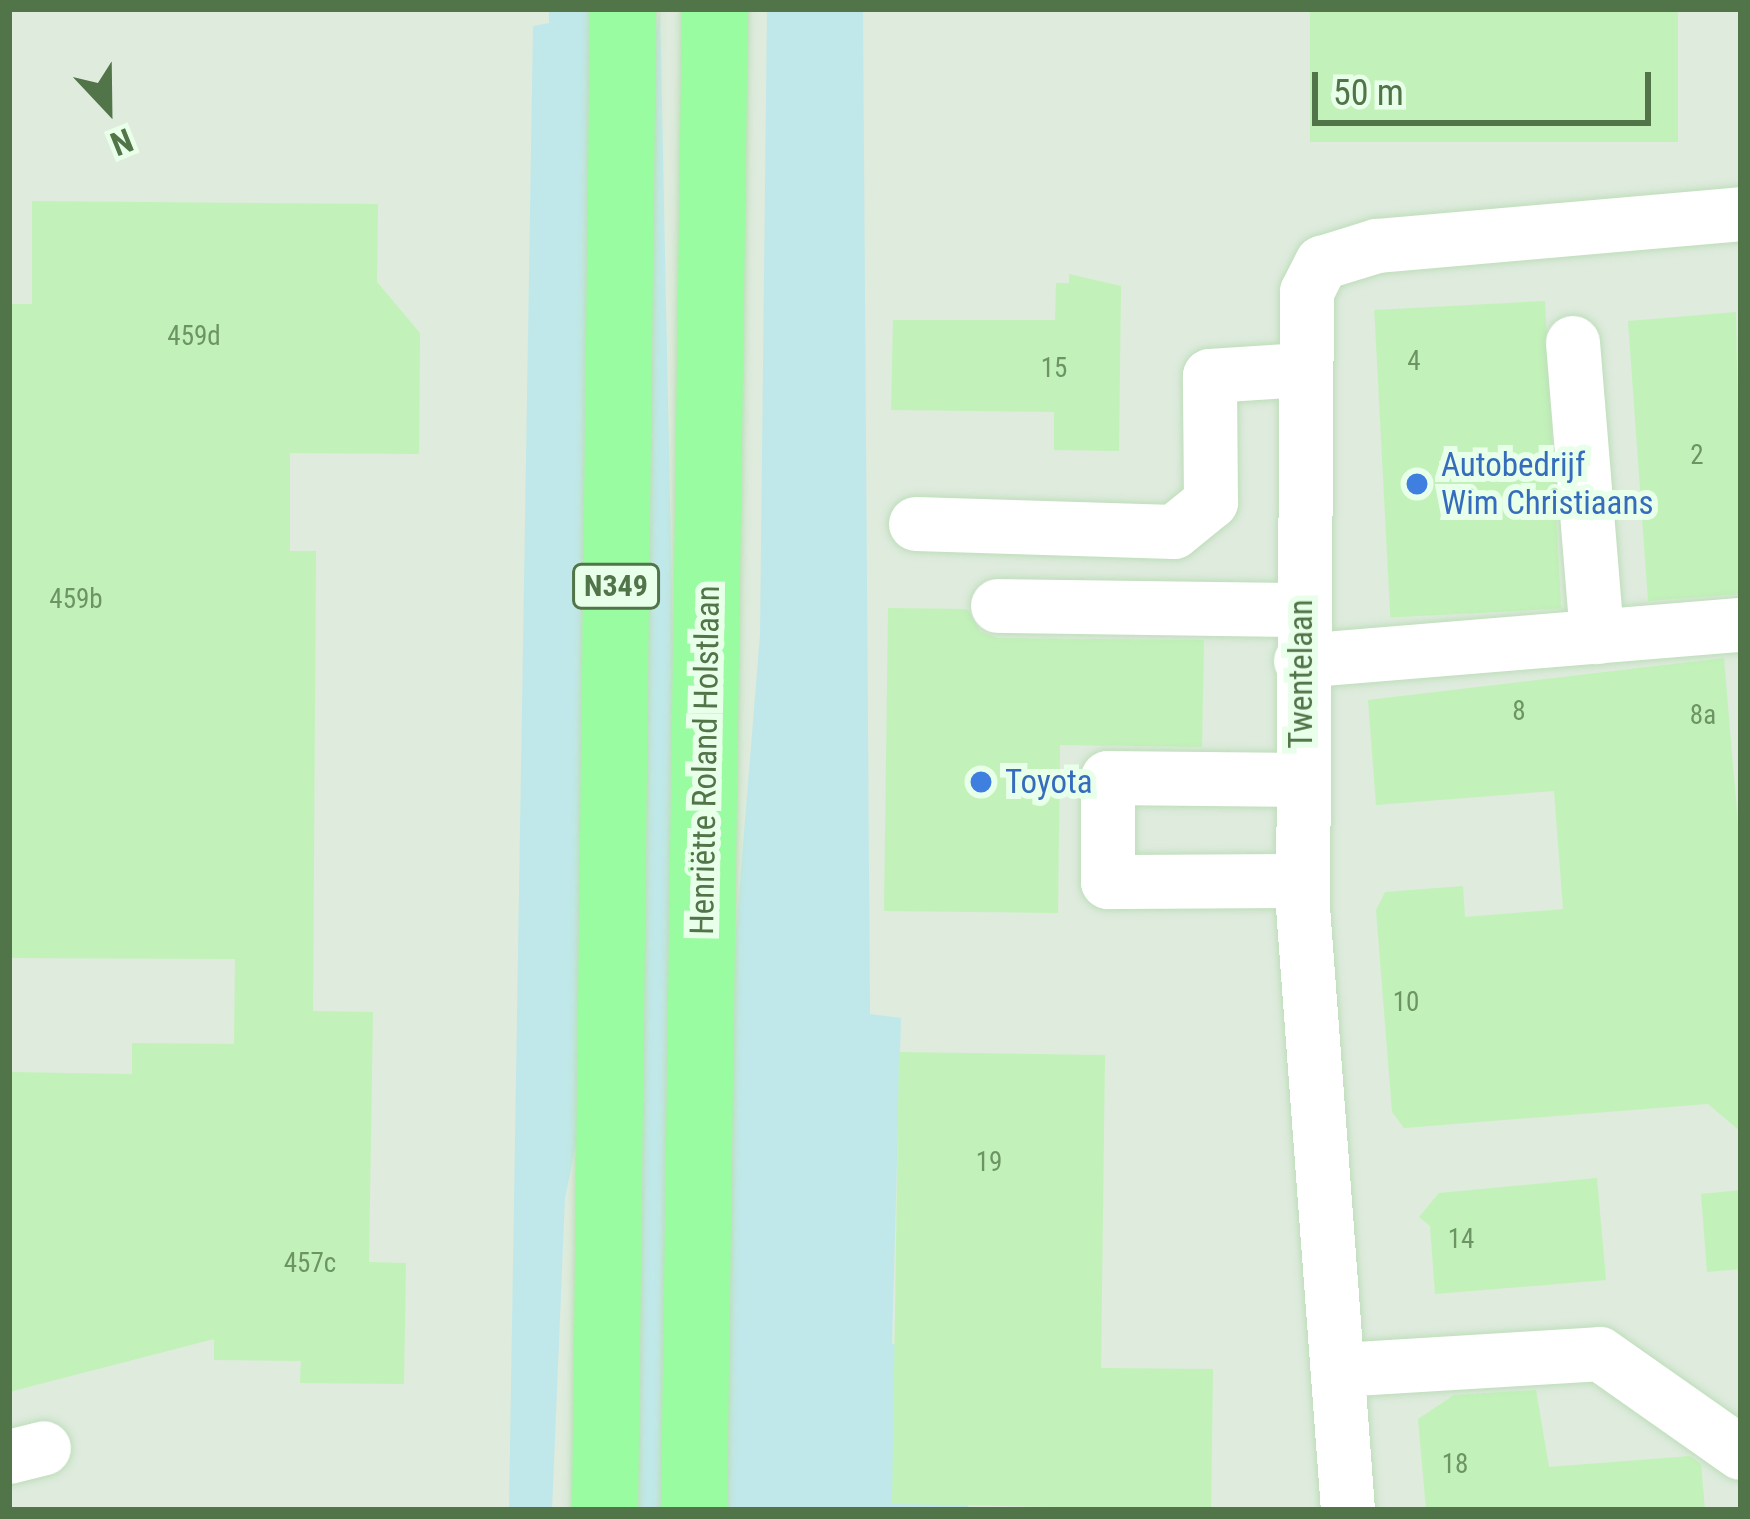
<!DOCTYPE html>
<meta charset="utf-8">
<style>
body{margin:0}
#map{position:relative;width:1750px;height:1519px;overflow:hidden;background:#e1fce3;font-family:"Roboto Condensed",sans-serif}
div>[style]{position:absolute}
.industrial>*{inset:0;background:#deebdd;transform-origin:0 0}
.green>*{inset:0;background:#c0e8ea}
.building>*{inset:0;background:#c2f2b9;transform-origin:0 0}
.roads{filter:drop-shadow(0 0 3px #bedeba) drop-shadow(0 0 3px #bedeba)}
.minor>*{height:54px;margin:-27px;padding:0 27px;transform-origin:27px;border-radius:27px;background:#fff}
.major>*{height:66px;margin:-33px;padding:0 33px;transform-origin:33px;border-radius:33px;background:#99fca0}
.dots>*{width:33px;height:33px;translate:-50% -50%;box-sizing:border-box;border:6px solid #e8ffe9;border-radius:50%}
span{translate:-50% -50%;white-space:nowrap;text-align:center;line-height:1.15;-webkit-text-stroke:12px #e8ffe9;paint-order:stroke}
.number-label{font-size:27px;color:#6d9464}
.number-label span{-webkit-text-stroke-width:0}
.shield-label span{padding:3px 9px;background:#e8ffe9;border:3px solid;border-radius:9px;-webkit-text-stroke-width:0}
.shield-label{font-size:30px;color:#517448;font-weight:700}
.shop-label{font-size:33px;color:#366cbe}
.left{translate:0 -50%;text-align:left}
.street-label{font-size:33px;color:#517448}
.frame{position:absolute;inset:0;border:12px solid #517448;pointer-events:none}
.north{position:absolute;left:48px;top:48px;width:120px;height:120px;-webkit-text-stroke:9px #e8ffe9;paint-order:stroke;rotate:158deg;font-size:33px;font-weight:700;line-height:48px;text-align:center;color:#517448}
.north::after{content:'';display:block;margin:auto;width:42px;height:54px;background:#517448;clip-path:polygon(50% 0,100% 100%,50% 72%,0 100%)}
.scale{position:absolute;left:1312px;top:72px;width:339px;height:54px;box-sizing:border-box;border:6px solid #517448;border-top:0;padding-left:15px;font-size:36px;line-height:42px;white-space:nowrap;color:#517448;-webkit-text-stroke:9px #e8ffe9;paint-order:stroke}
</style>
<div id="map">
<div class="industrial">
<div style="left:9px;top:9px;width:1730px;height:1501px"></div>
</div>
<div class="green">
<div style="clip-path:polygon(549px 9px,602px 9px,589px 1083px,565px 1198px,552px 1510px,509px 1510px,533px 26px,549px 23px)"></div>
<div style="clip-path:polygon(660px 9px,677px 847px,668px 1510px,625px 1510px,642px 122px)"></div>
<div style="clip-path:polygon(767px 9px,863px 9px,870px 1014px,901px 1018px,892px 1344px,967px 1347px,968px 1510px,719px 1510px,736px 931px,760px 635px)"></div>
</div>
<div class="building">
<div style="left:1310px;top:9px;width:368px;height:133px"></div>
<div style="clip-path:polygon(32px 201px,378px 204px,377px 282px,420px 333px,419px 454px,290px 453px,290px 551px,316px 551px,313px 1011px,373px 1012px,369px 1262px,406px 1263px,404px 1384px,300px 1383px,301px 1361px,214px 1360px,214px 1339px,9px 1392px,9px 1072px,132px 1074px,132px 1043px,234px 1044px,235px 959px,9px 958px,9px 304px,32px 304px)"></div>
<div style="clip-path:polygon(1069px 274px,1121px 286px,1119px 451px,1054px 450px,1054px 412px,891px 410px,893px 320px,1055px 320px,1056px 283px,1069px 283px)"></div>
<div style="left:1545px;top:301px;width:308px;height:171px;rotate:87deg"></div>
<div style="clip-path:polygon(1736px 312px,1741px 594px,1648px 601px,1628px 321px)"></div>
<div style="clip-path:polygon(888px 608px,967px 609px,981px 632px,998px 638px,1204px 640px,1202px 747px,1060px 745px,1058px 913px,884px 911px)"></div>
<div style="clip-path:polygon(1724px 658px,1741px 860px,1741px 1132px,1708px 1104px,1404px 1128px,1392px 1112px,1376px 910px,1385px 892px,1463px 886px,1465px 917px,1563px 909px,1554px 791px,1376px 805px,1368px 700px)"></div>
<div style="clip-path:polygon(899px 1052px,1105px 1055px,1101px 1368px,1213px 1369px,1211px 1510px,892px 1504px)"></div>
<div style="clip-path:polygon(1597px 1178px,1606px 1280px,1435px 1294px,1430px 1226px,1419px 1217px,1439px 1193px)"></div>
<div style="clip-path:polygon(1741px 1190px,1741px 1269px,1707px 1272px,1701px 1194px)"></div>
<div style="clip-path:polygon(1536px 1390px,1549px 1467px,1690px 1456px,1701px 1464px,1705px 1510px,1426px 1510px,1418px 1419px,1454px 1395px)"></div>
</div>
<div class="roads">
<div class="minor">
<div style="left:1573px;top:343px;width:295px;rotate:85.3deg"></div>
<div style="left:916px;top:524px;width:258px;rotate:1.8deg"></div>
<div style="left:1174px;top:532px;width:48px;rotate:-39deg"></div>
<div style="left:1211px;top:502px;width:126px;rotate:-90.5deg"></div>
<div style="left:1210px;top:376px;width:93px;rotate:-3.7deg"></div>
<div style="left:998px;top:606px;width:303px;rotate:0.8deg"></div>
<div style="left:1301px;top:661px;width:441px;rotate:-4.7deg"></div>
<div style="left:1302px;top:780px;width:194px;rotate:-179.4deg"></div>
<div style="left:1108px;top:778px;width:104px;rotate:90deg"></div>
<div style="left:1108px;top:882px;width:195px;rotate:-0.3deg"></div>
<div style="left:1340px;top:1370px;width:260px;rotate:-3.5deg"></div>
<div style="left:1600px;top:1354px;width:172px;rotate:35.1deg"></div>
<div style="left:9px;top:1457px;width:36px;rotate:-14deg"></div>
<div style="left:1348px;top:1510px;width:605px;rotate:-94.27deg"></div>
<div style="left:1303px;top:907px;width:615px;rotate:-89.63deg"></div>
<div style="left:1307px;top:292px;width:33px;rotate:-63deg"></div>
<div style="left:1322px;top:263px;width:58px;rotate:-17.2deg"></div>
<div style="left:1377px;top:246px;width:365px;rotate:-5deg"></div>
</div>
<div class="major">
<div style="left:605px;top:1510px;width:1501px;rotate:-89.31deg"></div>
<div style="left:694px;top:1510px;width:1501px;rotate:-89.2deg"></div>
</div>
</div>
<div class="dots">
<div style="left:1417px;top:484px;background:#3f7fe0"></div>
<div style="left:981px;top:782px;background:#3f7fe0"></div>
</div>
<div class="number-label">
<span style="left:194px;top:337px">459d</span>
<span style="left:1414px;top:362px">4</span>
<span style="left:1054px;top:369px">15</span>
<span style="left:1697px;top:456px">2</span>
<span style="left:76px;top:600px">459b</span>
<span style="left:1519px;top:712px">8</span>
<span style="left:1703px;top:716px">8a</span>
<span style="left:1406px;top:1003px">10</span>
<span style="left:989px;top:1163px">19</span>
<span style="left:1461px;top:1240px">14</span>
<span style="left:310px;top:1264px">457c</span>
<span style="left:1455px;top:1465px">18</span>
</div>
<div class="shield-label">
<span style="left:616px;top:586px">N349</span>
</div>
<div class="shop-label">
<span class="left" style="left:1441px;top:484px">Autobedrijf<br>Wim Christiaans</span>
<span class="left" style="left:1005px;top:782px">Toyota</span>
</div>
<div class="street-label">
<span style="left:1301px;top:674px;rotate:-90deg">Twentelaan</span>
<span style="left:705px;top:760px;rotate:-89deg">Henriëtte Roland Holstlaan</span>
</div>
<div class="frame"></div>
<div class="north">N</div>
<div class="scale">50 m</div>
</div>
